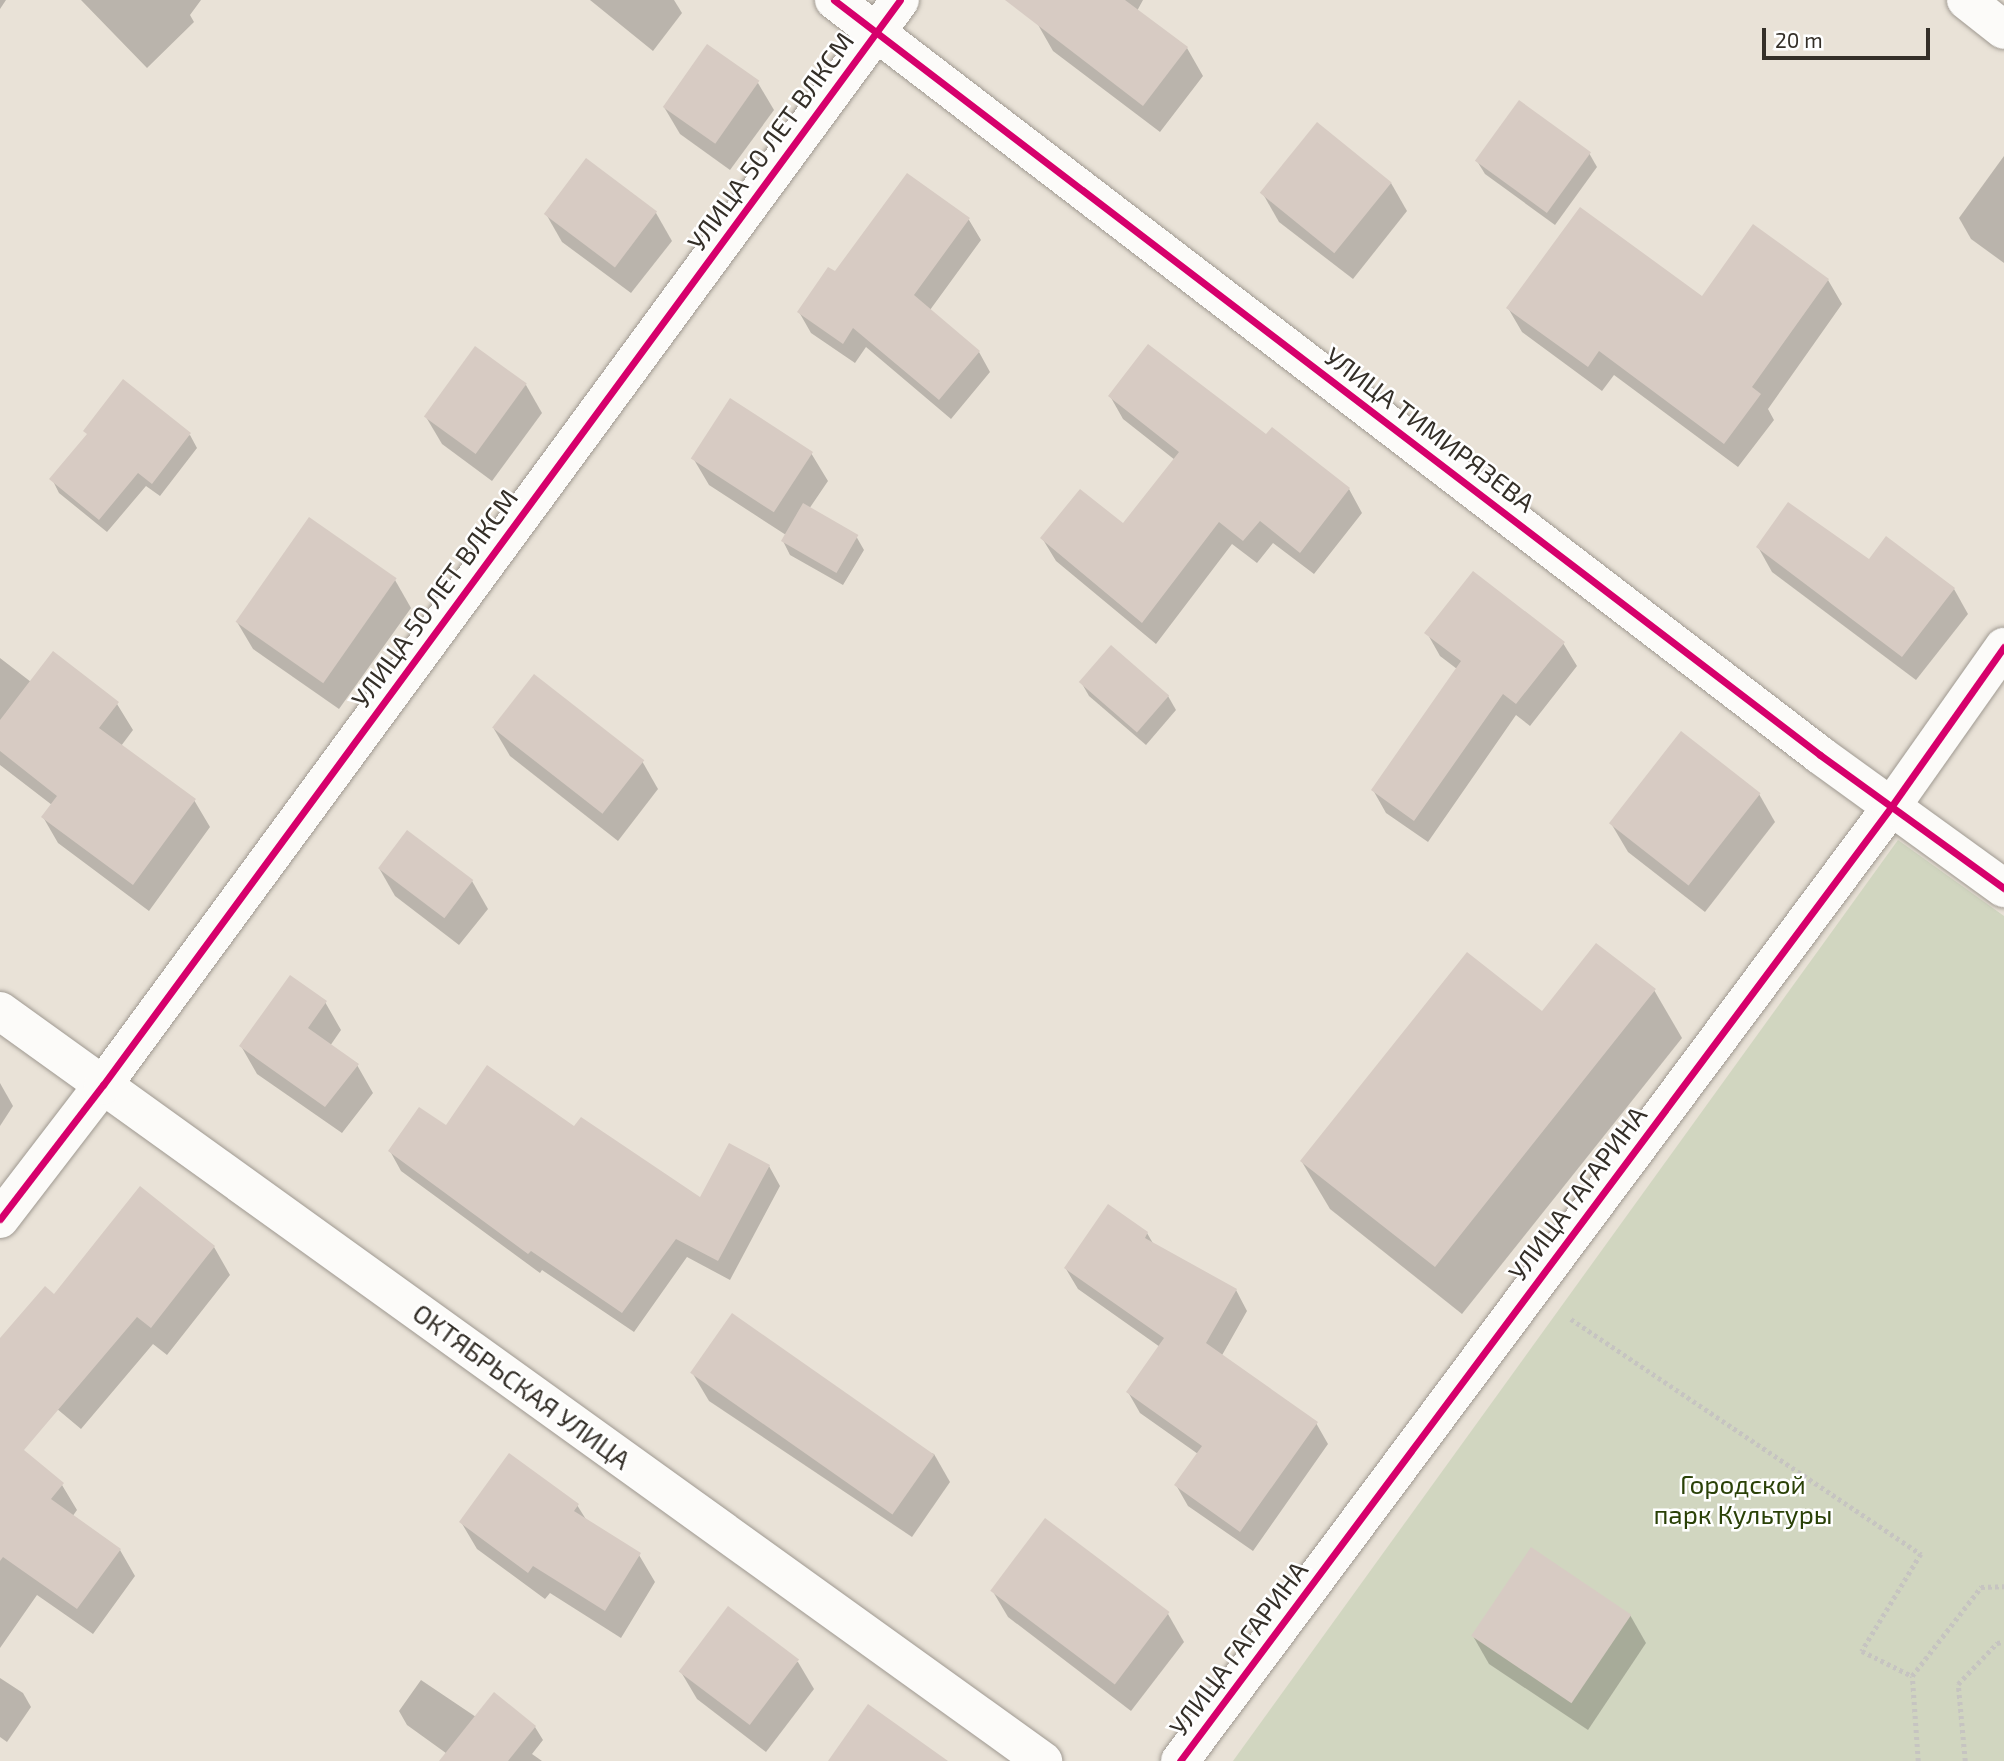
<!DOCTYPE html>
<meta charset="utf-8">
<style>
body{margin:0}
#map{position:relative;width:2004px;height:1761px;overflow:hidden;background:#e9e2d7;font-family:"Exo 2",sans-serif}
div>[style]{position:absolute}
.green>*{inset:0;background:#d1d6c0}
.shadow>*{inset:0;background:#0003}
.building>*{inset:0;background:#d7cbc3;transform-origin:0 0}
.path>*{height:4.5px;margin-top:-2.25px;transform-origin:0;background:repeating-linear-gradient(90deg,#c6c4c1 0 3.5px,transparent 0 7px)}
.roads{filter:drop-shadow(0 0 2px #9f9991) drop-shadow(0 0 2px #9f9991)}
.minor>*{height:38px;margin:-19px;padding:0 19px;transform-origin:19px;border-radius:19px;background:#fcfbf9}
.cycleway>*{height:7px;margin:-3.5px;padding:0 3.5px;transform-origin:3.5px;border-radius:3.5px;background:#d6006c}
span{translate:-50% -50%;white-space:nowrap;text-align:center;line-height:1.15;-webkit-text-stroke:5px #fff;paint-order:stroke}
.street-label{font-size:26px;color:#342f28}
.park-label{font-size:26px;color:#2a4107}
.scale{position:absolute;left:1762px;top:28px;width:168px;height:32px;box-sizing:border-box;border:4px solid #342f28;border-top:0;padding-left:9px;font-size:21px;line-height:24px;white-space:nowrap;color:#342f28;-webkit-text-stroke:5px #fff;paint-order:stroke}
</style>
<div id="map">
<div class="green">
<div style="clip-path:polygon(1898px 840px,2004px 916px,2004px 1761px,1233px 1761px)"></div>
</div>
<div class="shadow">
<div style="clip-path:polygon(0 0,6px 0,0 9px)"></div>
<div style="clip-path:polygon(81px 0,201px 0,190px 15px,194px 22px,147px 68px)"></div>
<div style="clip-path:polygon(590px 0,674px 0,682px 13px,653px 51px)"></div>
<div style="clip-path:polygon(1055px 0,1143px 0,1137px 11px,1187px 48px,1203px 76px,1160px 132px,1053px 51px,1037px 23px)"></div>
<div style="clip-path:polygon(758px 83px,774px 110px,730px 170px,680px 134px,664px 107px)"></div>
<div style="clip-path:polygon(1589px 153px,1597px 167px,1555px 225px,1485px 174px,1477px 161px)"></div>
<div style="clip-path:polygon(2004px 156px,2004px 263px,1971px 239px,1959px 218px)"></div>
<div style="clip-path:polygon(907px 175px,969px 220px,981px 240px,930px 310px,979px 352px,990px 372px,951px 419px,866px 347px,855px 363px,811px 333px,799px 312px,835px 274px)"></div>
<div style="clip-path:polygon(1391px 183px,1407px 211px,1353px 279px,1279px 222px,1263px 194px)"></div>
<div style="clip-path:polygon(656px 213px,672px 241px,631px 293px,562px 242px,546px 214px)"></div>
<div style="clip-path:polygon(1828px 280px,1842px 304px,1768px 409px,1774px 420px,1738px 467px,1614px 375px,1602px 391px,1522px 332px,1508px 308px,1703px 299px)"></div>
<div style="clip-path:polygon(526px 385px,542px 413px,492px 481px,442px 444px,426px 417px)"></div>
<div style="clip-path:polygon(1110px 396px,1266px 436px,1272px 429px,1349px 489px,1362px 513px,1314px 574px,1273px 543px,1257px 563px,1232px 544px,1156px 644px,1056px 561px,1042px 538px,1123px 526px,1175px 460px,1123px 419px)"></div>
<div style="clip-path:polygon(190px 435px,197px 448px,160px 496px,146px 486px,107px 532px,59px 493px,52px 479px)"></div>
<div style="clip-path:polygon(811px 453px,828px 481px,809px 509px,856px 536px,864px 550px,843px 585px,790px 555px,783px 541px,786px 535px,709px 485px,693px 458px)"></div>
<div style="clip-path:polygon(1758px 547px,1869px 561px,1954px 589px,1968px 614px,1916px 680px,1772px 572px)"></div>
<div style="clip-path:polygon(395px 580px,411px 608px,339px 709px,253px 649px,237px 622px)"></div>
<div style="clip-path:polygon(1427px 633px,1563px 643px,1577px 666px,1530px 726px,1516px 715px,1428px 842px,1386px 813px,1373px 790px,1457px 669px,1440px 656px)"></div>
<div style="clip-path:polygon(0 658px,31px 682px,117px 704px,133px 730px,121px 746px,194px 800px,210px 827px,149px 911px,58px 843px,43px 817px,52px 805px,0 765px)"></div>
<div style="clip-path:polygon(1081px 682px,1168px 696px,1176px 710px,1146px 745px,1089px 696px)"></div>
<div style="clip-path:polygon(494px 729px,642px 761px,658px 789px,618px 841px,510px 756px)"></div>
<div style="clip-path:polygon(1759px 794px,1775px 822px,1705px 912px,1628px 852px,1612px 825px)"></div>
<div style="clip-path:polygon(379px 868px,472px 881px,488px 909px,459px 945px,395px 896px)"></div>
<div style="clip-path:polygon(1654px 990px,1682px 1038px,1462px 1314px,1330px 1209px,1302px 1162px,1542px 1014px)"></div>
<div style="clip-path:polygon(325px 1002px,341px 1030px,330px 1046px,357px 1065px,373px 1093px,342px 1133px,257px 1074px,241px 1046px)"></div>
<div style="clip-path:polygon(0 1083px,13px 1106px,0 1126px)"></div>
<div style="clip-path:polygon(446px 1128px,575px 1129px,701px 1199px,769px 1166px,780px 1186px,730px 1280px,687px 1257px,634px 1332px,542px 1270px,540px 1273px,401px 1171px,390px 1151px)"></div>
<div style="clip-path:polygon(140px 1189px,214px 1247px,230px 1275px,167px 1355px,153px 1344px,81px 1429px,13px 1372px,0 1349px,0 1341px,54px 1297px)"></div>
<div style="clip-path:polygon(1147px 1233px,1154px 1245px,1236px 1290px,1247px 1311px,1221px 1357px,1316px 1423px,1328px 1444px,1253px 1551px,1188px 1506px,1176px 1485px,1198px 1454px,1140px 1413px,1128px 1392px,1160px 1347px,1078px 1289px,1066px 1269px)"></div>
<div style="clip-path:polygon(693px 1374px,934px 1454px,950px 1482px,912px 1537px,709px 1401px)"></div>
<div style="clip-path:polygon(0 1434px,62px 1485px,77px 1510px,72px 1517px,120px 1550px,135px 1576px,93px 1634px,37px 1595px,0 1648px)"></div>
<div style="clip-path:polygon(577px 1505px,587px 1521px,639px 1555px,655px 1582px,621px 1638px,550px 1593px,545px 1599px,477px 1549px,461px 1522px)"></div>
<div style="clip-path:polygon(992px 1590px,1168px 1614px,1184px 1642px,1131px 1711px,1008px 1617px)"></div>
<div style="clip-path:polygon(1630px 1615px,1646px 1643px,1588px 1730px,1489px 1664px,1473px 1636px)"></div>
<div style="clip-path:polygon(798px 1662px,814px 1689px,766px 1752px,697px 1699px,681px 1672px)"></div>
<div style="clip-path:polygon(0 1678px,23px 1693px,31px 1707px,7px 1742px,0 1737px)"></div>
<div style="clip-path:polygon(421px 1680px,476px 1717px,535px 1727px,543px 1740px,532px 1754px,542px 1761px,457px 1761px,407px 1725px,399px 1711px)"></div>
</div>
<div class="building">
<div style="clip-path:polygon(1005px 0,1125px 0,1188px 47px,1143px 106px)"></div>
<div style="left:707px;top:44px;width:64px;height:77px;rotate:35deg"></div>
<div style="left:1519px;top:100px;width:89px;height:75px;rotate:36deg"></div>
<div style="left:1317px;top:122px;width:96px;height:91px;rotate:39deg"></div>
<div style="left:586px;top:158px;width:89px;height:70px;rotate:37deg"></div>
<div style="clip-path:polygon(907px 173px,970px 218px,914px 295px,980px 351px,939px 400px,853px 328px,843px 344px,797px 312px,828px 267px,835px 271px)"></div>
<div style="clip-path:polygon(1580px 207px,1702px 296px,1753px 224px,1829px 279px,1752px 387px,1761px 394px,1724px 444px,1599px 351px,1588px 367px,1506px 308px)"></div>
<div style="clip-path:polygon(1148px 344px,1266px 434px,1272px 427px,1350px 488px,1300px 553px,1260px 521px,1243px 541px,1219px 522px,1142px 623px,1040px 538px,1080px 489px,1123px 523px,1179px 452px,1108px 396px)"></div>
<div style="left:475px;top:346px;width:64px;height:87px;rotate:36deg"></div>
<div style="clip-path:polygon(123px 379px,191px 433px,152px 484px,138px 473px,99px 520px,49px 479px,87px 434px,83px 431px)"></div>
<div style="left:730px;top:398px;width:99px;height:72px;rotate:33deg"></div>
<div style="clip-path:polygon(1788px 502px,1869px 559px,1886px 536px,1955px 588px,1902px 657px,1756px 547px)"></div>
<div style="left:803px;top:503px;width:64px;height:44px;rotate:30deg"></div>
<div style="left:309px;top:517px;width:107px;height:128px;rotate:35deg"></div>
<div style="clip-path:polygon(1473px 571px,1565px 642px,1516px 704px,1503px 694px,1414px 821px,1371px 790px,1461px 661px,1424px 633px)"></div>
<div style="left:1111px;top:645px;width:77px;height:49px;rotate:41deg"></div>
<div style="clip-path:polygon(53px 651px,119px 702px,99px 728px,196px 799px,133px 885px,41px 817px,57px 796px,0 751px,0 720px)"></div>
<div style="left:534px;top:674px;width:140px;height:68px;rotate:38deg"></div>
<div style="left:1681px;top:731px;width:101px;height:117px;rotate:38deg"></div>
<div style="left:407px;top:830px;width:83px;height:48px;rotate:37deg"></div>
<div style="clip-path:polygon(1596px 943px,1656px 989px,1435px 1267px,1300px 1161px,1467px 952px,1542px 1011px)"></div>
<div style="clip-path:polygon(290px 975px,327px 1001px,308px 1028px,359px 1064px,325px 1107px,239px 1046px)"></div>
<div style="clip-path:polygon(487px 1065px,574px 1126px,581px 1117px,700px 1197px,729px 1143px,770px 1165px,718px 1261px,676px 1239px,622px 1313px,531px 1251px,528px 1254px,388px 1151px,419px 1107px,446px 1125px)"></div>
<div style="clip-path:polygon(140px 1186px,215px 1246px,151px 1328px,137px 1317px,24px 1450px,64px 1483px,51px 1499px,121px 1549px,77px 1609px,3px 1557px,0 1561px,0 1338px,45px 1286px,54px 1294px)"></div>
<div style="clip-path:polygon(1108px 1204px,1148px 1232px,1145px 1238px,1237px 1289px,1206px 1343px,1318px 1422px,1240px 1532px,1174px 1485px,1202px 1446px,1126px 1392px,1164px 1338px,1064px 1268px)"></div>
<div style="left:732px;top:1313px;width:247px;height:73px;rotate:35deg"></div>
<div style="clip-path:polygon(509px 1453px,579px 1504px,574px 1511px,641px 1553px,605px 1611px,533px 1566px,528px 1573px,459px 1522px)"></div>
<div style="left:1045px;top:1518px;width:156px;height:91px;rotate:37deg"></div>
<div style="left:1531px;top:1547px;width:121px;height:107px;rotate:34deg"></div>
<div style="left:728px;top:1606px;width:89px;height:82px;rotate:37deg"></div>
<div style="clip-path:polygon(494px 1692px,536px 1726px,508px 1761px,439px 1761px)"></div>
<div style="clip-path:polygon(868px 1704px,948px 1761px,828px 1761px)"></div>
</div>
<div class="path">
<div style="left:1571px;top:1319px;width:422px;rotate:33.9deg"></div>
<div style="left:1921px;top:1554px;width:114px;rotate:121.3deg"></div>
<div style="left:1862px;top:1651px;width:56px;rotate:26.6deg"></div>
<div style="left:1918px;top:1761px;width:85px;rotate:-94deg"></div>
<div style="left:1912px;top:1676px;width:113px;rotate:-52.2deg"></div>
<div style="left:1981px;top:1587px;width:23px;rotate:-2deg"></div>
<div style="left:1965px;top:1761px;width:77px;rotate:-95.2deg"></div>
<div style="left:1958px;top:1684px;width:57px;rotate:-46.4deg"></div>
<div style="left:1997px;top:1643px;width:7px;rotate:-8deg"></div>
</div>
<div class="roads">
<div class="minor">
<div style="left:834px;top:0;width:1242px;rotate:37.44deg"></div>
<div style="left:1820px;top:755px;width:227px;rotate:35.9deg"></div>
<div style="left:1966px;top:0;width:48px;rotate:38.3deg"></div>
<div style="left:0;top:1011px;width:1285px;rotate:35.72deg"></div>
<div style="left:0;top:1219px;width:169px;rotate:-52.5deg"></div>
<div style="left:103px;top:1085px;width:1346px;rotate:-53.7deg"></div>
<div style="left:1180px;top:1761px;width:1190px;rotate:-53.3deg"></div>
<div style="left:1891px;top:807px;width:196px;rotate:-54.8deg"></div>
</div>
</div>
<div class="cycleway">
<div style="left:834px;top:0;width:1242px;rotate:37.44deg"></div>
<div style="left:1820px;top:755px;width:227px;rotate:35.9deg"></div>
<div style="left:0;top:1219px;width:169px;rotate:-52.5deg"></div>
<div style="left:103px;top:1085px;width:1346px;rotate:-53.7deg"></div>
<div style="left:1180px;top:1761px;width:1190px;rotate:-53.3deg"></div>
<div style="left:1891px;top:807px;width:196px;rotate:-54.8deg"></div>
</div>
<div class="street-label">
<span style="left:770px;top:141px;rotate:-54deg">УЛИЦА 50 ЛЕТ ВЛКСМ</span>
<span style="left:1430px;top:429px;rotate:37deg">УЛИЦА ТИМИРЯЗЕВА</span>
<span style="left:434px;top:598px;rotate:-54deg">УЛИЦА 50 ЛЕТ ВЛКСМ</span>
<span style="left:1577px;top:1193px;rotate:-53deg">УЛИЦА ГАГАРИНА</span>
<span style="left:522px;top:1386px;rotate:36deg">ОКТЯБРЬСКАЯ УЛИЦА</span>
<span style="left:1238px;top:1648px;rotate:-53deg">УЛИЦА ГАГАРИНА</span>
</div>
<div class="park-label">
<span style="left:1743px;top:1499px">Городской<br>парк Культуры</span>
</div>
<div class="scale">20 m</div>
</div>
